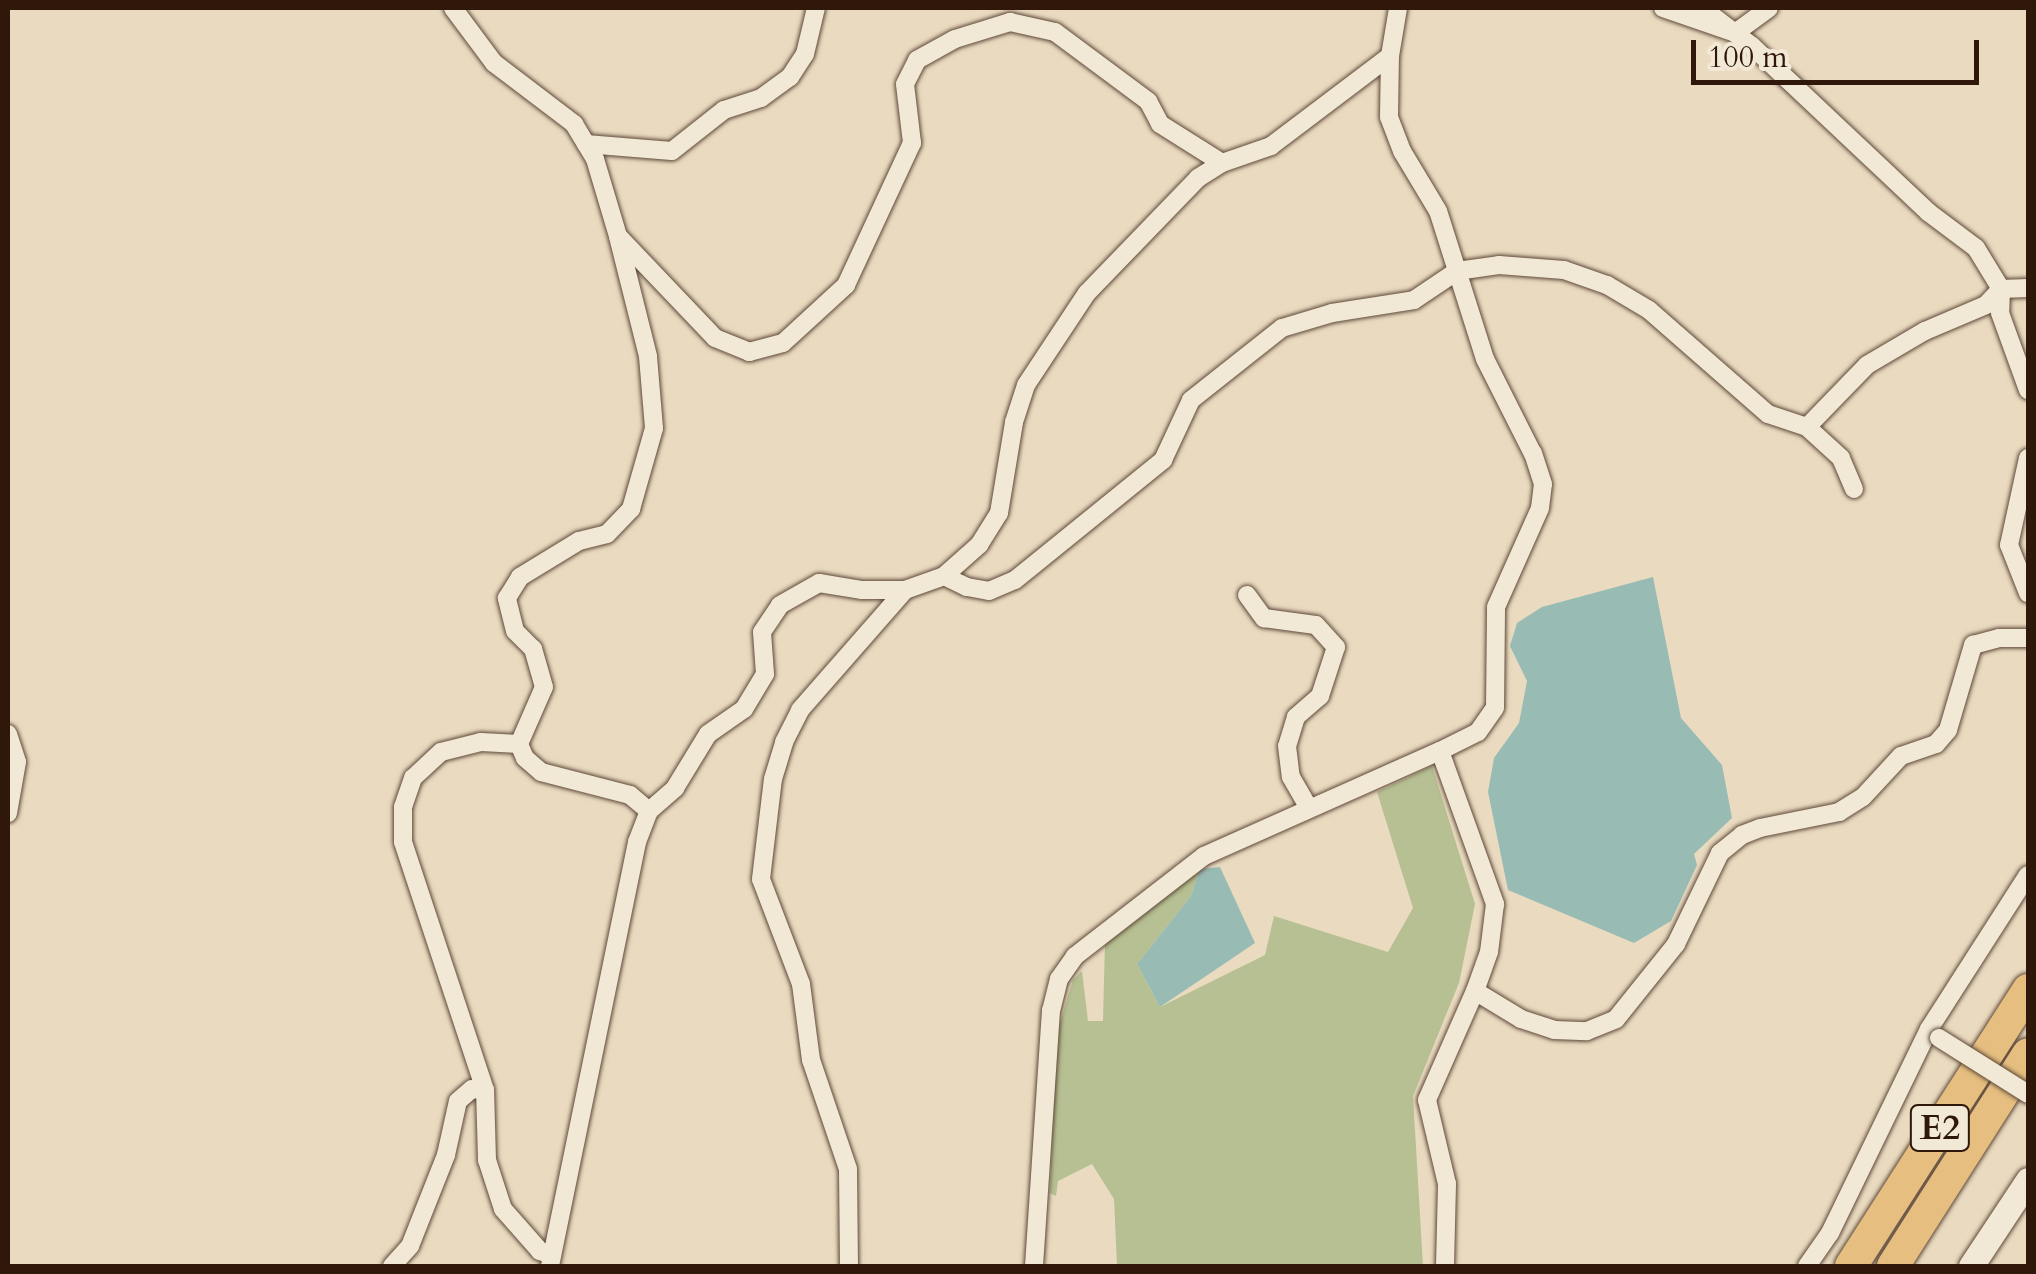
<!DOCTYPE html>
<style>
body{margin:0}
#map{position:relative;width:2036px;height:1274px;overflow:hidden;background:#eadbc0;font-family:Cardo,serif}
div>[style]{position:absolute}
.green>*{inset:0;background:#b6c092}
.water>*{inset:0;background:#98bbb4}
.roads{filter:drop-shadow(0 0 2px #5e4838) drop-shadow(0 0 2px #5e4838)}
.street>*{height:18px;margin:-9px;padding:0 9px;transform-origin:9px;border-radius:9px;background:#f1e8d6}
.secondary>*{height:25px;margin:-12.5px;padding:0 12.5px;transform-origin:12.5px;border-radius:12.5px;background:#f1e8d6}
.highway>*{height:32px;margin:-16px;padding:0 16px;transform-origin:16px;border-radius:16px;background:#e5be80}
.bridges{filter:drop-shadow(0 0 2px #5e4838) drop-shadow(0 0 2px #5e4838)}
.street-bridge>*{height:18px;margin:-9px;padding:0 9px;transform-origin:9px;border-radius:9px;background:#f1e8d6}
span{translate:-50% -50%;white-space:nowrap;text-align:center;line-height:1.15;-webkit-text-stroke:10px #f1e8d6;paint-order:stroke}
.shield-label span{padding:2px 8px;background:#f1e8d6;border:2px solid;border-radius:8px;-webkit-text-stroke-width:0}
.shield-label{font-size:35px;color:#2f170a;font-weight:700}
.frame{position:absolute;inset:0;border:10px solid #2f170a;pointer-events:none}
.scale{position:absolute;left:1691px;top:40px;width:288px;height:45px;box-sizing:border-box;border:5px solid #2f170a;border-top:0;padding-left:12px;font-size:30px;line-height:35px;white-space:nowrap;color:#2f170a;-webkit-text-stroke:8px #f1e8d6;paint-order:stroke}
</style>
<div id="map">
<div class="green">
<div style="clip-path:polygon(1432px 766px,1475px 904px,1459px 983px,1413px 1096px,1423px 1266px,1117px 1266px,1114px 1199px,1092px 1164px,1058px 1181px,1056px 1196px,1050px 1193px,1056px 1036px,1073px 980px,1082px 971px,1088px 1021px,1103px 1021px,1105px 941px,1200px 869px,1191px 896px,1137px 964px,1160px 1007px,1265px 955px,1274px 916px,1388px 952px,1413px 908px,1377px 792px)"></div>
</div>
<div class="water">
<div style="clip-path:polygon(1653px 577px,1681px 718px,1722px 765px,1732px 818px,1694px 854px,1697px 865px,1671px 921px,1634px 943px,1508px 890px,1488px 792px,1494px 758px,1519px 723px,1527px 681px,1510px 646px,1517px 623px,1542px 607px)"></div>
<div style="clip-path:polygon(1220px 867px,1255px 943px,1160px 1007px,1137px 964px,1191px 896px,1200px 869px)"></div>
</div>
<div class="roads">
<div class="street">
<div style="left:453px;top:8px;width:69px;rotate:53.3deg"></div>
<div style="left:494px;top:63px;width:101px;rotate:37.3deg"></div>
<div style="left:574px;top:124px;width:41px;rotate:59deg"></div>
<div style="left:595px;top:159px;width:80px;rotate:73.4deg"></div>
<div style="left:618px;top:236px;width:141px;rotate:46.4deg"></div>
<div style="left:715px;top:338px;width:37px;rotate:22deg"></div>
<div style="left:749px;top:352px;width:35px;rotate:-15deg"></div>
<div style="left:783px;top:343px;width:86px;rotate:-42.6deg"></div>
<div style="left:846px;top:285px;width:157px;rotate:-65.1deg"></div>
<div style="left:912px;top:143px;width:59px;rotate:-96.8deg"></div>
<div style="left:905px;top:84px;width:27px;rotate:-63deg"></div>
<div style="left:917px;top:60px;width:43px;rotate:-28.9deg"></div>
<div style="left:955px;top:39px;width:58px;rotate:-17.2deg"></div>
<div style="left:1010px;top:22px;width:46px;rotate:12.5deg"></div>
<div style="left:1055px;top:32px;width:116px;rotate:36.6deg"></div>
<div style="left:1148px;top:101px;width:26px;rotate:62deg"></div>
<div style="left:1160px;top:124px;width:73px;rotate:32.2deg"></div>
<div style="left:1663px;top:8px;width:76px;rotate:19.1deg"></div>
<div style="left:1735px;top:33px;width:42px;rotate:-36.3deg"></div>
<div style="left:1702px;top:8px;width:63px;rotate:37.2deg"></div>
<div style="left:1752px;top:46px;width:242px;rotate:43.3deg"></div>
<div style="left:1928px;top:212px;width:60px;rotate:36.9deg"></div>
<div style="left:1976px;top:248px;width:48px;rotate:58.6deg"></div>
<div style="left:2001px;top:289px;width:27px;rotate:-2deg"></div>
<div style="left:586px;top:144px;width:86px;rotate:4.7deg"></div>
<div style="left:672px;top:151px;width:66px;rotate:-38.3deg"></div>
<div style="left:724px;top:110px;width:39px;rotate:-18deg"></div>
<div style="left:761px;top:98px;width:36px;rotate:-36deg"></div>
<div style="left:790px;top:77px;width:27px;rotate:-57deg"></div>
<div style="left:805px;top:54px;width:47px;rotate:-76.6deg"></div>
<div style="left:2001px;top:289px;width:24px;rotate:92deg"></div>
<div style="left:2000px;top:313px;width:82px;rotate:70deg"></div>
<div style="left:2028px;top:458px;width:89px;rotate:102.3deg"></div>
<div style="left:2009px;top:545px;width:52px;rotate:68.4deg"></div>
<div style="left:1854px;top:489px;width:34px;rotate:-113deg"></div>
<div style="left:1841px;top:458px;width:46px;rotate:-137.6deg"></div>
<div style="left:1807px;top:427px;width:86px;rotate:-45.9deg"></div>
<div style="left:1867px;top:365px;width:67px;rotate:-30.4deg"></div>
<div style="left:1925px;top:331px;width:66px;rotate:-23.1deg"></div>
<div style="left:1986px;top:305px;width:22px;rotate:-47deg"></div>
<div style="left:944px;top:576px;width:25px;rotate:26deg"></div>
<div style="left:967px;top:587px;width:22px;rotate:10deg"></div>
<div style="left:989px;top:591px;width:28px;rotate:-23deg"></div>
<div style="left:1015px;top:580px;width:191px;rotate:-39deg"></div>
<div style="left:1163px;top:460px;width:66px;rotate:-65deg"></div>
<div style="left:1191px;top:400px;width:116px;rotate:-38.4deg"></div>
<div style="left:1282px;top:328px;width:52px;rotate:-16.7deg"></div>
<div style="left:1332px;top:313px;width:83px;rotate:-9deg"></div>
<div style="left:1414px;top:300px;width:52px;rotate:-34deg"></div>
<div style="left:1457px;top:271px;width:42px;rotate:-8.1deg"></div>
<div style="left:1499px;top:265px;width:65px;rotate:4.4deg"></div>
<div style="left:1564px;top:270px;width:46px;rotate:19.2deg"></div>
<div style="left:1607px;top:285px;width:49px;rotate:30.8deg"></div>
<div style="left:1649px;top:310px;width:158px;rotate:41.2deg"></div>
<div style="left:1768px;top:414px;width:41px;rotate:18.4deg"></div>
<div style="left:1247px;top:595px;width:29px;rotate:54deg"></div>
<div style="left:1264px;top:618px;width:52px;rotate:7.7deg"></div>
<div style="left:1316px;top:625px;width:30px;rotate:48deg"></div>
<div style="left:1336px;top:647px;width:52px;rotate:108.1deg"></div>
<div style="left:1320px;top:696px;width:32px;rotate:139deg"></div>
<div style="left:1296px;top:717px;width:30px;rotate:107deg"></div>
<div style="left:1287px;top:746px;width:31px;rotate:83deg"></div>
<div style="left:1291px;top:777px;width:34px;rotate:60deg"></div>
<div style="left:8px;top:734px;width:29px;rotate:72deg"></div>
<div style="left:17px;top:762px;width:52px;rotate:100deg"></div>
<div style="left:519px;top:744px;width:62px;rotate:-66.3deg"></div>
<div style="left:544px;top:687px;width:40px;rotate:-106deg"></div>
<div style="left:533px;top:649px;width:25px;rotate:-135deg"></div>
<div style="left:515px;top:631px;width:34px;rotate:-104deg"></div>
<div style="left:507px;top:598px;width:25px;rotate:-58deg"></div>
<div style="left:520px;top:577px;width:69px;rotate:-31.4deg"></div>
<div style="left:579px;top:541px;width:29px;rotate:-14deg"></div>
<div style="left:607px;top:534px;width:35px;rotate:-46deg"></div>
<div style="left:631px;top:509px;width:84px;rotate:-74.1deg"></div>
<div style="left:654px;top:428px;width:72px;rotate:-94.8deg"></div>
<div style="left:648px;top:356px;width:123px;rotate:-104.1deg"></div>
<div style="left:1440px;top:751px;width:163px;rotate:70.2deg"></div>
<div style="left:1495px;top:904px;width:48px;rotate:97.1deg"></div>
<div style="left:1489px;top:952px;width:41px;rotate:109.7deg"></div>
<div style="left:1475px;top:991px;width:119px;rotate:113.8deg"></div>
<div style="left:1427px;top:1100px;width:86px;rotate:76.6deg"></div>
<div style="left:1447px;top:1184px;width:82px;rotate:91.4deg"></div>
<div style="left:1475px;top:991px;width:54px;rotate:31.3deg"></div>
<div style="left:1521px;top:1019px;width:35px;rotate:18deg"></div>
<div style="left:1554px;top:1030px;width:33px;rotate:2deg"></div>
<div style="left:1587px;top:1031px;width:31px;rotate:-22deg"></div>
<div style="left:1616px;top:1019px;width:96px;rotate:-51.3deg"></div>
<div style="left:1676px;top:944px;width:101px;rotate:-64.2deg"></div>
<div style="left:1720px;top:853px;width:28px;rotate:-39deg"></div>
<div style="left:1742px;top:835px;width:19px;rotate:-21deg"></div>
<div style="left:1760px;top:828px;width:81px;rotate:-11.4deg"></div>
<div style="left:1839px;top:812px;width:28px;rotate:-32deg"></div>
<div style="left:1863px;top:797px;width:56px;rotate:-47.2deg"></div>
<div style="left:1901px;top:756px;width:37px;rotate:-19deg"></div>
<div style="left:1936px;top:744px;width:18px;rotate:-49deg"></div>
<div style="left:1948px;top:730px;width:89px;rotate:-73.6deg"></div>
<div style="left:1973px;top:645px;width:27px;rotate:-15deg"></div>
<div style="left:1999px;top:638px;width:29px"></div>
<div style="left:552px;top:1255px;width:13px;rotate:-162deg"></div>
<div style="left:540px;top:1251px;width:56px;rotate:-131.4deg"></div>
<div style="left:503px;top:1209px;width:52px;rotate:-108.1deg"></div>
<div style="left:487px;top:1160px;width:70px;rotate:-91.6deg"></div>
<div style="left:485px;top:1090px;width:261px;rotate:-108.3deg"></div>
<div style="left:403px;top:842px;width:35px;rotate:-90deg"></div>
<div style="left:403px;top:807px;width:31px;rotate:-71deg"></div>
<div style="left:413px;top:778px;width:38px;rotate:-43deg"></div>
<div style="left:441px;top:752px;width:41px;rotate:-14deg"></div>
<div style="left:481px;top:742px;width:38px;rotate:3deg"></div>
<div style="left:519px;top:744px;width:15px;rotate:67deg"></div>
<div style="left:525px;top:758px;width:21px;rotate:41deg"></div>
<div style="left:541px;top:772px;width:92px;rotate:14.5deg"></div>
<div style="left:630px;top:795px;width:25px;rotate:40deg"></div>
<div style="left:392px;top:1266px;width:27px;rotate:-48deg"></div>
<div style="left:410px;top:1246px;width:98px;rotate:-68.4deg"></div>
<div style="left:446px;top:1155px;width:55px;rotate:-77.5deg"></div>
<div style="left:458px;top:1101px;width:18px;rotate:-41deg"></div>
<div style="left:472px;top:1089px;width:13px;rotate:4deg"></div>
<div style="left:550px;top:1266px;width:433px;rotate:-78.4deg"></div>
<div style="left:637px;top:842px;width:33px;rotate:-69deg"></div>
<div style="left:649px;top:811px;width:35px;rotate:-41deg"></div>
<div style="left:675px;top:788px;width:63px;rotate:-58.6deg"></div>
<div style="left:708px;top:734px;width:44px;rotate:-34.8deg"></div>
<div style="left:744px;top:709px;width:41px;rotate:-59deg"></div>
<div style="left:765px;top:674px;width:42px;rotate:-94.1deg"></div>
<div style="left:762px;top:632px;width:32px;rotate:-56deg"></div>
<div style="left:780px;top:605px;width:45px;rotate:-29.4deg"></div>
<div style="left:819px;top:583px;width:44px;rotate:9.2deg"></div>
<div style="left:862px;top:590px;width:43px"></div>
<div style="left:905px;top:590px;width:41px;rotate:-19.7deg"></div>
<div style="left:944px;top:576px;width:47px;rotate:-41.5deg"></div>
<div style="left:979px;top:545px;width:38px;rotate:-58deg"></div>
<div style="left:999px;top:513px;width:92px;rotate:-80.6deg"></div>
<div style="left:1014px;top:422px;width:39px;rotate:-72deg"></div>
<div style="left:1026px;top:385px;width:110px;rotate:-56.5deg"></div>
<div style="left:1087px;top:293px;width:160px;rotate:-46deg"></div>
<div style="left:1198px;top:178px;width:28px;rotate:-32deg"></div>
<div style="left:1222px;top:163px;width:52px;rotate:-19.1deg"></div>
<div style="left:1271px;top:146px;width:149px;rotate:-37.1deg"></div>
<div style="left:849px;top:1266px;width:97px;rotate:-90.6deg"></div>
<div style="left:848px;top:1169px;width:115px;rotate:-108.7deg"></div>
<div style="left:811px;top:1060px;width:77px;rotate:-97.5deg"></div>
<div style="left:801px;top:984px;width:112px;rotate:-110.9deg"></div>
<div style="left:761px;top:879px;width:101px;rotate:-83.2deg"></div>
<div style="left:773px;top:779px;width:39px;rotate:-73deg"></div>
<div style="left:784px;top:742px;width:36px;rotate:-63deg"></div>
<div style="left:800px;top:710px;width:159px;rotate:-48.8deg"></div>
<div style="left:1034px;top:1266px;width:256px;rotate:-86.2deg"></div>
<div style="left:1051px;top:1011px;width:33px;rotate:-76deg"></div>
<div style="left:1059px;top:979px;width:28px;rotate:-55deg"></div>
<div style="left:1075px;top:956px;width:163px;rotate:-37.8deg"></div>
<div style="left:1204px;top:856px;width:258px;rotate:-24deg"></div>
<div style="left:1440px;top:751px;width:42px;rotate:-26.6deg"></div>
<div style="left:1478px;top:732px;width:29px;rotate:-55deg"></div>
<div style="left:1495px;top:708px;width:101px;rotate:-89.4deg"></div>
<div style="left:1496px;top:607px;width:108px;rotate:-66deg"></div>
<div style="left:1540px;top:508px;width:24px;rotate:-83deg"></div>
<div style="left:1543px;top:484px;width:32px;rotate:-108deg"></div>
<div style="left:1533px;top:454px;width:106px;rotate:-116.8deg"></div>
<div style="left:1485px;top:359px;width:155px;rotate:-107.6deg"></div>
<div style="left:1438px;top:211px;width:70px;rotate:-121deg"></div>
<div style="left:1402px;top:151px;width:36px;rotate:-111deg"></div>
<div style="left:1389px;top:117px;width:61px;rotate:-89.1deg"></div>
<div style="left:1390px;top:56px;width:49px;rotate:-80.5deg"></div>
<div style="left:1807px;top:1266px;width:40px;rotate:-55.1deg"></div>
<div style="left:1830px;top:1233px;width:227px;rotate:-64.1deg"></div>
<div style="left:1929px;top:1029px;width:183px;rotate:-57.3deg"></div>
</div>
<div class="secondary">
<div style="left:1971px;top:1266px;width:103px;rotate:-56.5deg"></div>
</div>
<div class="highway">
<div style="left:1851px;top:1266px;width:328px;rotate:-57.3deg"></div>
<div style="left:1893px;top:1266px;width:251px;rotate:-57.5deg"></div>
</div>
</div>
<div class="bridges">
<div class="street-bridge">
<div style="left:1939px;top:1038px;width:105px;rotate:32.2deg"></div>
</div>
</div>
<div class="shield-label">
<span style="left:1940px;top:1128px">E2</span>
</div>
<div class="frame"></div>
<div class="scale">100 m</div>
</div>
